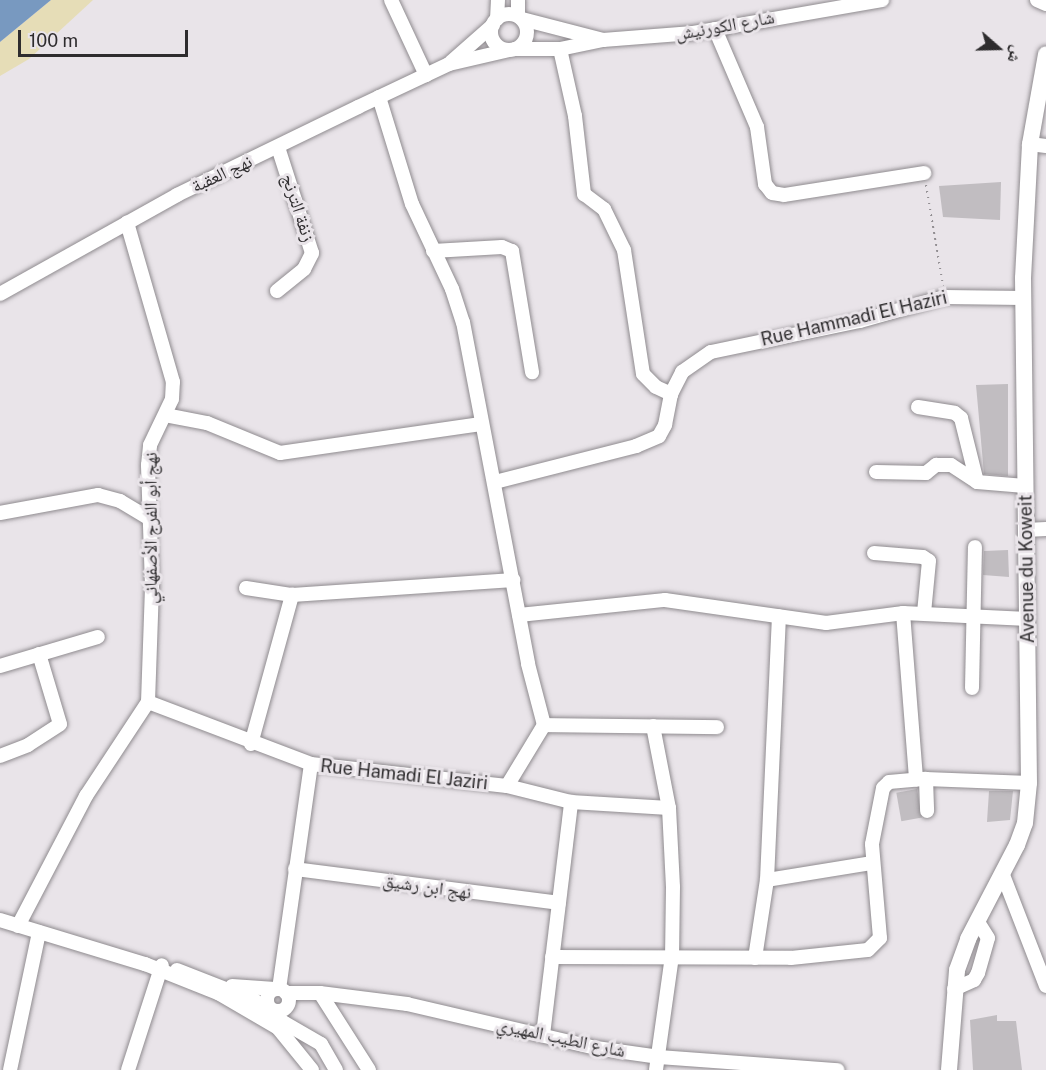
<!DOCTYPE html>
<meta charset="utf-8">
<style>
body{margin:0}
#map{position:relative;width:1046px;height:1070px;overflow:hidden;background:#e9e4e9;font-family:"Public Sans","Noto Naskh Arabic",sans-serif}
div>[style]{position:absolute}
.sand>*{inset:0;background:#e6ddb7}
.water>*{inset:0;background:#7899c0}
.building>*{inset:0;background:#c1bdc1;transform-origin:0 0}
.path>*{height:2px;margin-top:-1px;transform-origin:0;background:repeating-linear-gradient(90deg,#928e92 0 1.5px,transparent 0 6px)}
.roads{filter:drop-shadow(0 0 2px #8f8b8f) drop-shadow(0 0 2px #8f8b8f)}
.minor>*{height:14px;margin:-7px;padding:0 7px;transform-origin:7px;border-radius:7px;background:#fff}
.minor>.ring{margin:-7px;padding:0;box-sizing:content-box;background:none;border:14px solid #fff;border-radius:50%}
.major>*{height:16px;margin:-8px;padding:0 8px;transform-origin:8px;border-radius:8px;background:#fff}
span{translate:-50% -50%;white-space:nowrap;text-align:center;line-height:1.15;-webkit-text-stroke:6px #e9e4e9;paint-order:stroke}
.street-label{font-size:18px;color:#2e2c2e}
.north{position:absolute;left:968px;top:18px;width:60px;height:60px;-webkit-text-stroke:4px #e9e4e9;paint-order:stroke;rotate:110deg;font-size:16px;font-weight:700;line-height:24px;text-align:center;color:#2e2c2e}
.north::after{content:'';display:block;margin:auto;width:21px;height:27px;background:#2e2c2e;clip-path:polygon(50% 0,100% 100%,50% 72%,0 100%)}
.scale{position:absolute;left:18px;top:30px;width:170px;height:27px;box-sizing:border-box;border:3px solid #2e2c2e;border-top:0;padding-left:8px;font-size:18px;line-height:21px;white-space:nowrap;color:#2e2c2e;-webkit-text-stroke:4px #e9e4e9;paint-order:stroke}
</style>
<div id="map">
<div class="sand">
<div style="clip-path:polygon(51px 0,93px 0,29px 59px,0 76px,0 42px)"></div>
</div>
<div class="water">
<div style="clip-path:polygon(0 0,51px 0,0 42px)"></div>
</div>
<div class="building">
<div style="clip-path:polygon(1001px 182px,1000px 220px,943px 217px,939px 186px)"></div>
<div style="clip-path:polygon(1008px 384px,1008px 476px,984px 474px,976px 385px)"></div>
<div style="clip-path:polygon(1008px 550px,1009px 577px,983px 575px,984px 551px)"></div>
<div style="left:917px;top:789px;width:29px;height:21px;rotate:80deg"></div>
<div style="clip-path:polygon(989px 791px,1013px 791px,1010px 820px,987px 822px)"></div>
<div style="clip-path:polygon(997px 1015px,997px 1021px,1016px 1021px,1022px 1070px,973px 1070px,970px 1020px)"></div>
</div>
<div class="path">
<div style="left:926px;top:185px;width:102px;rotate:80.4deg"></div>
</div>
<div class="roads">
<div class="minor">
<div style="left:391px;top:0;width:83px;rotate:65deg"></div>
<div style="left:1037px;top:0;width:10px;rotate:24deg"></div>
<div class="ring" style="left:491px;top:14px;width:22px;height:22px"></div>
<div style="left:518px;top:16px;width:16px;rotate:-90deg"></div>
<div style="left:497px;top:19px;width:19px;rotate:-87deg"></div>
<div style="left:522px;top:19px;width:84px;rotate:14.5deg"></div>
<div style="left:715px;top:29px;width:107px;rotate:66.8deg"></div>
<div style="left:757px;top:127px;width:58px;rotate:82deg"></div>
<div style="left:765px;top:184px;width:11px;rotate:52deg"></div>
<div style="left:772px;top:193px;width:12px;rotate:9deg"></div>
<div style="left:784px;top:195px;width:142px;rotate:-8.9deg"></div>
<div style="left:515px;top:49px;width:45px"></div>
<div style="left:560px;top:49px;width:44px;rotate:-11.8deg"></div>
<div style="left:603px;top:40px;width:90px;rotate:-4.4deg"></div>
<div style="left:693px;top:33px;width:192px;rotate:-9.9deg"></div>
<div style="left:560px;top:49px;width:69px;rotate:77.4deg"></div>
<div style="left:575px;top:116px;width:79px;rotate:83.4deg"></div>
<div style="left:584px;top:194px;width:25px;rotate:37deg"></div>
<div style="left:604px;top:209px;width:46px;rotate:64deg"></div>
<div style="left:624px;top:250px;width:125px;rotate:81.3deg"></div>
<div style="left:643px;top:374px;width:18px;rotate:45deg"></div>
<div style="left:656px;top:387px;width:17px;rotate:25deg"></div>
<div style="left:451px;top:62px;width:56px;rotate:-41.4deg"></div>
<div style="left:379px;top:97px;width:112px;rotate:72.9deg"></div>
<div style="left:412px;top:204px;width:94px;rotate:64.8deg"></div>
<div style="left:452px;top:289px;width:35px;rotate:72deg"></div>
<div style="left:463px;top:322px;width:348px;rotate:79.2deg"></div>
<div style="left:528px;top:664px;width:63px;rotate:75.3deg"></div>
<div style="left:544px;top:725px;width:71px;rotate:121.2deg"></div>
<div style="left:1030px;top:144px;width:16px;rotate:7deg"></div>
<div style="left:433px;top:251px;width:69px;rotate:-3.3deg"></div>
<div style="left:502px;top:247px;width:11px;rotate:22deg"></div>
<div style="left:512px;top:251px;width:123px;rotate:80.6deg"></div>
<div style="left:277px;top:291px;width:35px;rotate:-39deg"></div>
<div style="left:304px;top:269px;width:18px;rotate:-63deg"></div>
<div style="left:312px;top:253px;width:111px;rotate:-107.8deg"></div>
<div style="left:0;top:294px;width:203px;rotate:-29.2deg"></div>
<div style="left:177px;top:195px;width:201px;rotate:-25.9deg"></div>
<div style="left:358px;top:107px;width:101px;rotate:-25.3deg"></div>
<div style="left:449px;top:64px;width:62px;rotate:-13.1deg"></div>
<div style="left:918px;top:407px;width:37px;rotate:9deg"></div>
<div style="left:955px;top:413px;width:8px;rotate:40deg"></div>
<div style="left:961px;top:418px;width:66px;rotate:76deg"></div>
<div style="left:165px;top:415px;width:43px;rotate:10.8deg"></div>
<div style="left:207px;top:423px;width:79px;rotate:22.3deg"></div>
<div style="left:280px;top:453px;width:203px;rotate:-8.2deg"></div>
<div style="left:876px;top:472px;width:50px;rotate:1.1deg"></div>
<div style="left:926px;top:473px;width:13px;rotate:-39deg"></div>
<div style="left:936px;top:465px;width:15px"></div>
<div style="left:951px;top:465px;width:31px;rotate:33deg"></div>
<div style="left:977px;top:482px;width:48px;rotate:4.8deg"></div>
<div style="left:495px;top:482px;width:146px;rotate:-14.3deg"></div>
<div style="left:636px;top:446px;width:25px;rotate:-23deg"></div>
<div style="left:659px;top:436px;width:13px;rotate:-61deg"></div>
<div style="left:665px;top:425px;width:32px;rotate:-79deg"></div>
<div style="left:671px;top:394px;width:25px;rotate:-63deg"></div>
<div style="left:682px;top:372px;width:35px;rotate:-35deg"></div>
<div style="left:711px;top:352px;width:152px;rotate:-11.8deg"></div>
<div style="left:860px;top:321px;width:88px;rotate:-15.8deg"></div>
<div style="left:945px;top:297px;width:78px;rotate:0.7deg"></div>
<div style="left:0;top:513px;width:100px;rotate:-10.4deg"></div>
<div style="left:98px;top:495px;width:23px;rotate:15deg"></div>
<div style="left:120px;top:501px;width:35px;rotate:31deg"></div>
<div style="left:1026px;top:530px;width:20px;rotate:-3deg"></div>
<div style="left:874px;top:553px;width:49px;rotate:4.7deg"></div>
<div style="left:923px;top:557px;width:7px;rotate:34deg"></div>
<div style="left:929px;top:561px;width:52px;rotate:95.5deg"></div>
<div style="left:246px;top:588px;width:47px;rotate:8.7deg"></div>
<div style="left:292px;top:595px;width:222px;rotate:-3.9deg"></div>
<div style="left:903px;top:613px;width:167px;rotate:85.5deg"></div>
<div style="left:519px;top:615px;width:147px;rotate:-5.9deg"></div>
<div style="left:665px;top:600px;width:163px;rotate:8.1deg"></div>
<div style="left:826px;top:623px;width:78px;rotate:-7.4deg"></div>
<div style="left:903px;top:613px;width:125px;rotate:2.7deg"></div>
<div style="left:0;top:666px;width:102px;rotate:-16.5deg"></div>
<div style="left:972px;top:688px;width:141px;rotate:-88.8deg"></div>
<div style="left:148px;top:702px;width:174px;rotate:20.8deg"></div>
<div style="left:311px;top:764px;width:197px;rotate:6.4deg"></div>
<div style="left:507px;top:786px;width:66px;rotate:14deg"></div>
<div style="left:571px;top:802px;width:98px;rotate:3.5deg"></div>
<div style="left:544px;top:725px;width:173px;rotate:0.7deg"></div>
<div style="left:653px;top:726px;width:84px;rotate:79deg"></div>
<div style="left:669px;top:808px;width:79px;rotate:87.1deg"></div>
<div style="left:673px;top:887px;width:69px;rotate:90.8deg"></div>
<div style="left:672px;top:956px;width:115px;rotate:98deg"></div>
<div style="left:251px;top:744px;width:155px;rotate:-74.6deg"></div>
<div style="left:0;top:756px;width:30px;rotate:-21deg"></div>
<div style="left:28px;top:745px;width:38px;rotate:-33deg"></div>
<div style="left:60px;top:724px;width:73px;rotate:-106.7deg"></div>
<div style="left:926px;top:779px;width:32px;rotate:88deg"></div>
<div style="left:295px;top:869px;width:266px;rotate:7.3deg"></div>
<div style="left:1003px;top:875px;width:119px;rotate:68.8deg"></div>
<div style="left:767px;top:880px;width:106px;rotate:-9.2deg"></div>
<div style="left:0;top:920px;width:152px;rotate:16.9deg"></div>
<div style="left:145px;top:964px;width:79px;rotate:21.7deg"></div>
<div style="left:218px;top:993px;width:69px;rotate:30.3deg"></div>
<div style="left:278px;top:1028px;width:54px;rotate:51deg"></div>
<div style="left:18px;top:926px;width:147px;rotate:-62.4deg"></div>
<div style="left:86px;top:796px;width:113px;rotate:-56.6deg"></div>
<div style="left:148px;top:702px;width:116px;rotate:-88deg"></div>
<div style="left:152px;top:586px;width:121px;rotate:-91.9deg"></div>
<div style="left:148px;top:465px;width:20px;rotate:-84deg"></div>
<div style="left:150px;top:445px;width:51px;rotate:-64.4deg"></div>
<div style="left:172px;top:399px;width:17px;rotate:-87deg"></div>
<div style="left:173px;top:382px;width:166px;rotate:-106.1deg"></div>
<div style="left:552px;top:957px;width:239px;rotate:0.2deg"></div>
<div style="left:791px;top:958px;width:77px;rotate:-5.9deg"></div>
<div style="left:868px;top:950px;width:17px;rotate:-45deg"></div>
<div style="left:880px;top:938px;width:94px;rotate:-94.9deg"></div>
<div style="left:872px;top:844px;width:57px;rotate:-78.9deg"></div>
<div style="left:883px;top:788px;width:8px;rotate:-45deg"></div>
<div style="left:889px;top:782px;width:37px;rotate:-5deg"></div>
<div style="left:926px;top:779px;width:103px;rotate:2.2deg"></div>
<div style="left:755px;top:958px;width:79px;rotate:-81.3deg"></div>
<div style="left:767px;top:880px;width:264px;rotate:-87.4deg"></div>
<div style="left:177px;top:970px;width:83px;rotate:21.3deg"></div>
<div style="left:254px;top:1000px;width:44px;rotate:37.6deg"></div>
<div style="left:232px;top:986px;width:43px;rotate:4deg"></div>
<div style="left:279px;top:989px;width:227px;rotate:-81.9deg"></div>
<div style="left:954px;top:989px;width:22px;rotate:-24deg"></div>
<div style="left:974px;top:980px;width:8px;rotate:-60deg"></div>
<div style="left:978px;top:973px;width:36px;rotate:-74deg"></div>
<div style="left:988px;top:938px;width:19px;rotate:-122deg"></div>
<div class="ring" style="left:267px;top:989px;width:8px;height:8px"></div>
<div style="left:286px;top:993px;width:34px"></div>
<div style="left:320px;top:993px;width:88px;rotate:7.2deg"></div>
<div style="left:407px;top:1004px;width:194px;rotate:13.1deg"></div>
<div style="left:596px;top:1048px;width:64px;rotate:8.1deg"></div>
<div style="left:659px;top:1057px;width:179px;rotate:4.2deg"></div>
<div style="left:320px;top:993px;width:91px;rotate:57.5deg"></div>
<div style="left:283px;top:1022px;width:44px;rotate:30.1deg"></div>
<div style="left:321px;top:1044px;width:30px;rotate:60deg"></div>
<div style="left:543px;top:1035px;width:235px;rotate:-83.1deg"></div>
<div style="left:10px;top:1070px;width:141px;rotate:-78.1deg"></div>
<div style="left:128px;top:1070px;width:110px;rotate:-72.1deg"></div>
</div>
<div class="major">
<div style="left:949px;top:1070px;width:100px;rotate:-85.4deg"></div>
<div style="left:957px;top:970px;width:33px;rotate:-70deg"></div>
<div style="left:968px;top:939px;width:106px;rotate:-62.5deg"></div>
<div style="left:1017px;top:845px;width:23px;rotate:-70deg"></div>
<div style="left:1025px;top:823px;width:40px;rotate:-84.3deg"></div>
<div style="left:1029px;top:783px;width:505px;rotate:-90.68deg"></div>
<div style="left:1023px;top:278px;width:134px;rotate:-87deg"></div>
<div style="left:1030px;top:144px;width:91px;rotate:-79.9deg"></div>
</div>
</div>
<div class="street-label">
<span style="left:725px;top:26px;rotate:-10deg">شارع الكورنيش</span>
<span style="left:222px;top:174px;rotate:-25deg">نهج العقبة</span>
<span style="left:298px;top:208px;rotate:72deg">زنفة الترنج</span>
<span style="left:854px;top:319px;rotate:-13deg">Rue Hammadi El Haziri</span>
<span style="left:151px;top:528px;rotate:-90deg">نهج أبو الفرج الأصفهاني</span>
<span style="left:1027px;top:569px;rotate:-91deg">Avenue du Koweit</span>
<span style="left:404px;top:775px;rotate:6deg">Rue Hamadi El Jaziri</span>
<span style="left:427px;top:887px;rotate:8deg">نهج ابن رشيق</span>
<span style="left:561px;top:1038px;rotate:12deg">شارع الطيب المهيري</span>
</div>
<div class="north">ش</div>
<div class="scale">100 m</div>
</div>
